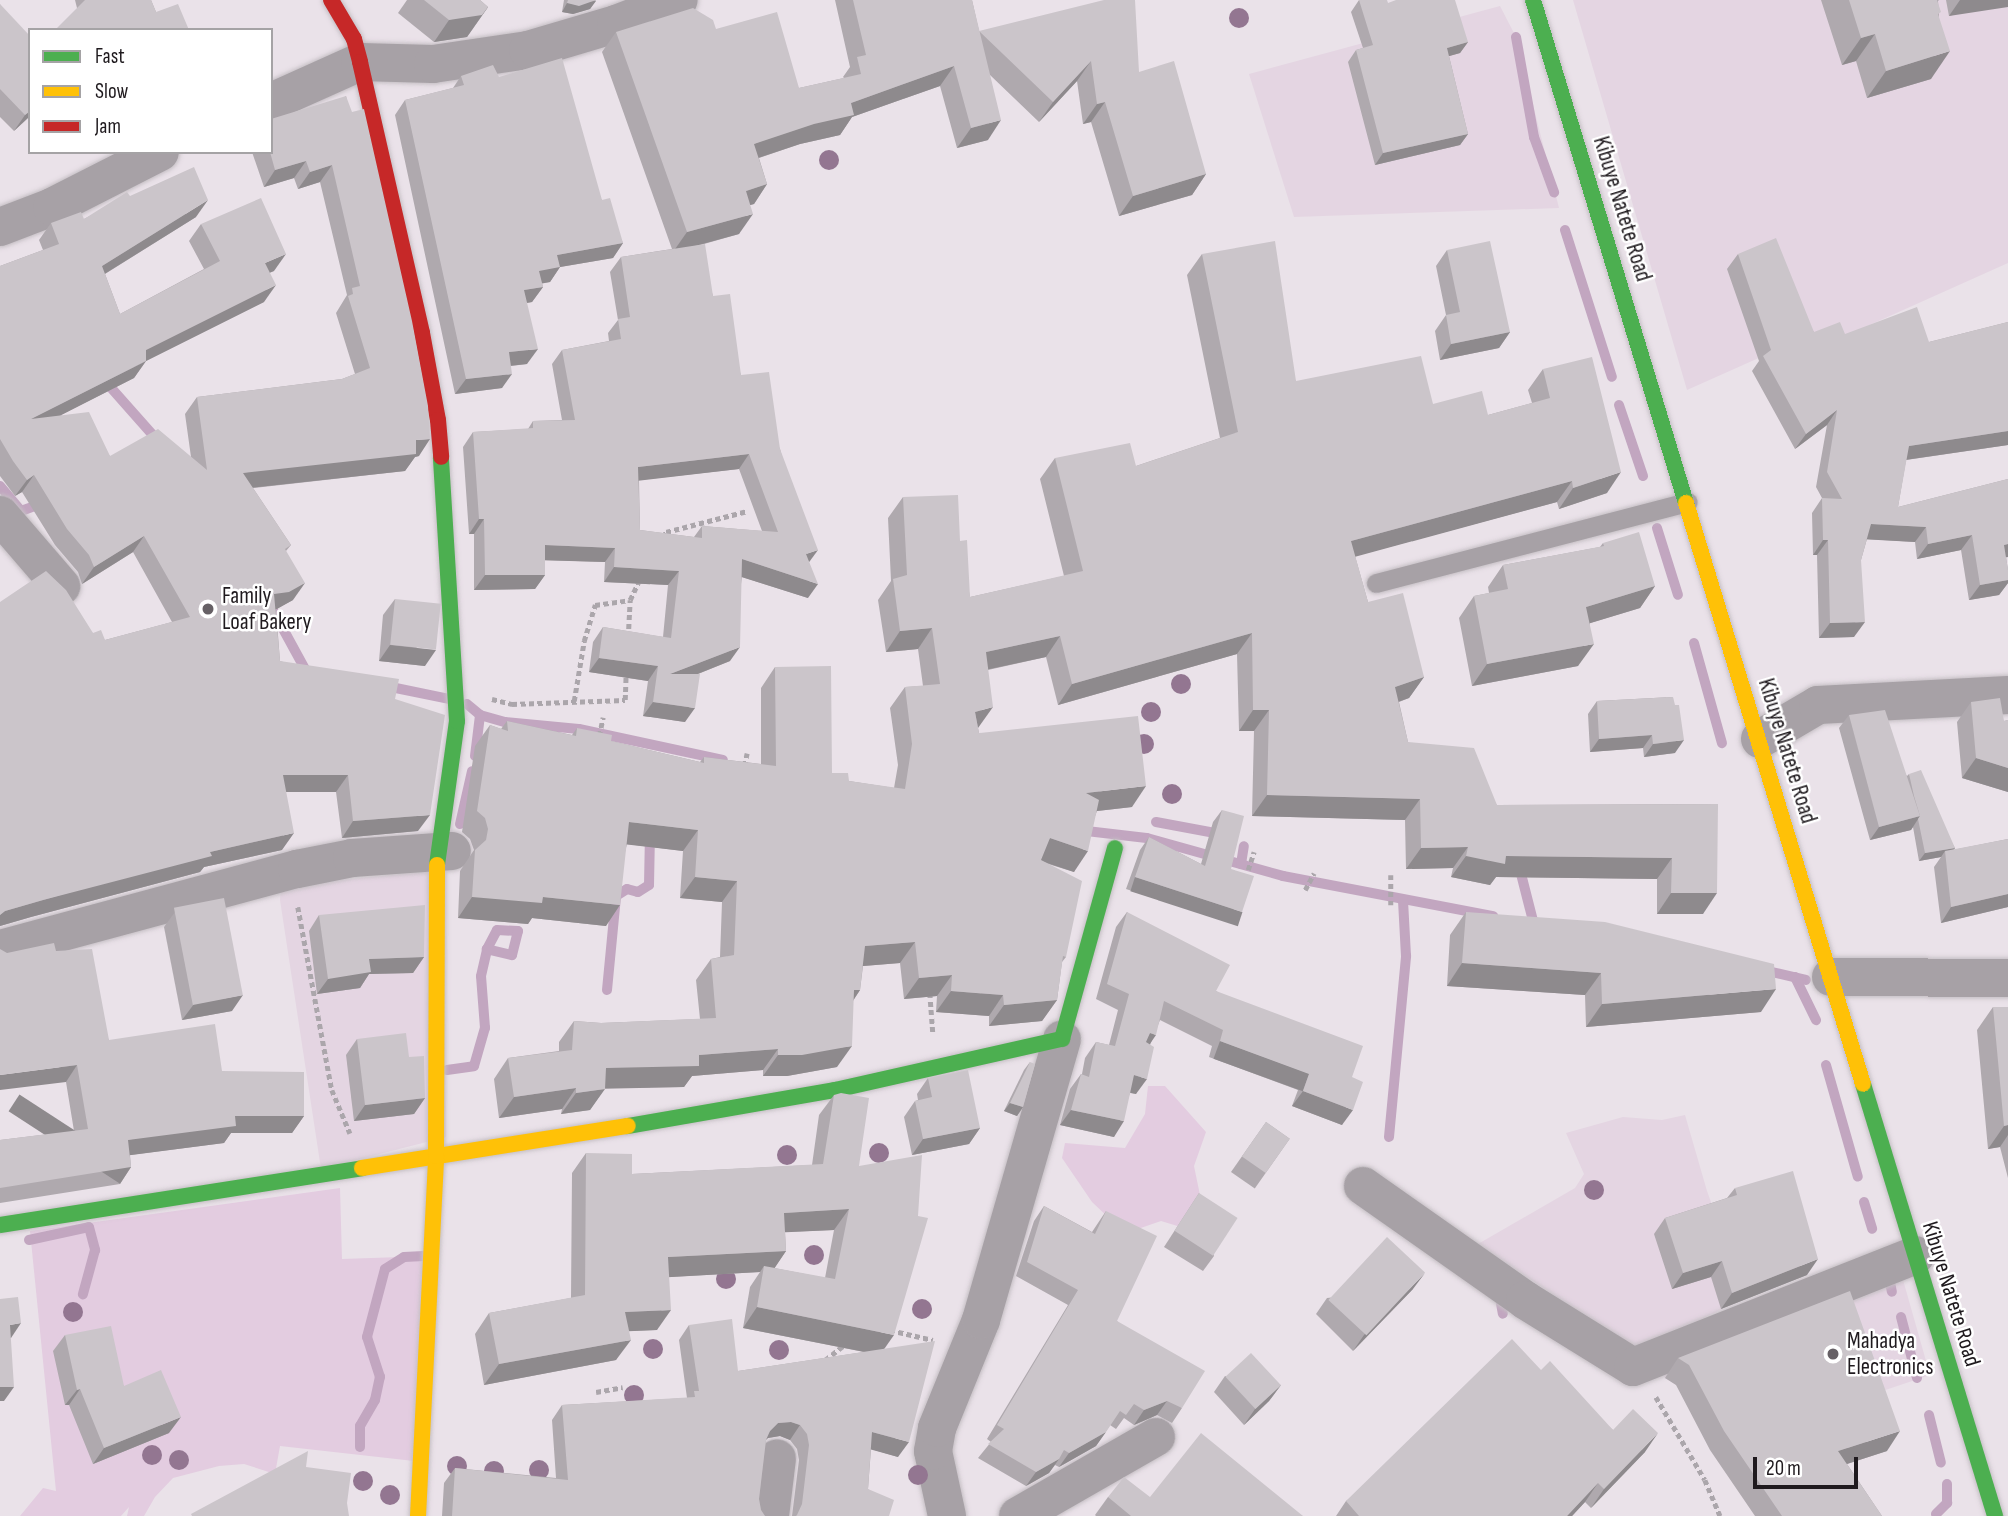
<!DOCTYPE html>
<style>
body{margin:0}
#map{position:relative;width:2008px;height:1516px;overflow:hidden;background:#eae2e9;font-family:"Sofia Sans Condensed",sans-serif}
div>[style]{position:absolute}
.built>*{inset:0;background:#e4d5e2}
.green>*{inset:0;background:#e3cce0}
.stream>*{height:10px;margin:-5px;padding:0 5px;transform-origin:5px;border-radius:5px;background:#c2a6c0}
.path>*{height:4.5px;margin-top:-2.25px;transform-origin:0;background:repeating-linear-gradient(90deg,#aba6ab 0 5px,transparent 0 8.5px)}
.roads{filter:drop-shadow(0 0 2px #c5bfc4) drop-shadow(0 0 2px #c5bfc4)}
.lane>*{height:19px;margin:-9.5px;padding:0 9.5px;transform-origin:9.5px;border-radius:9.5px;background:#a7a1a6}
.street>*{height:38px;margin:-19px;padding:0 19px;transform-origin:19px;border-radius:19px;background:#a7a1a6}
.fast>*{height:16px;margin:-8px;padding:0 8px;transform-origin:8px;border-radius:8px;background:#4caf50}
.slow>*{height:16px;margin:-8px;padding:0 8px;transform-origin:8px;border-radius:8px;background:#ffc107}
.jam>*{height:16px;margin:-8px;padding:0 8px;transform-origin:8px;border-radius:8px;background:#c62828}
.trees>*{width:20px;height:20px;margin:-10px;border-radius:50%;background:#937691}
.wall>*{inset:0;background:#afa9ae;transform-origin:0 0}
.shaded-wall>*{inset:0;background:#8e8a8d;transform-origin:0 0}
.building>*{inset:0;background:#cbc5ca;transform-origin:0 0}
.dots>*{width:19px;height:19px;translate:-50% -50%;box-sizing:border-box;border:4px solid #fff;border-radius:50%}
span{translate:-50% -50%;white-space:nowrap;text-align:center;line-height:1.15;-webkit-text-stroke:5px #fff;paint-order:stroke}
.street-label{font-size:23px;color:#1f1a1e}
.poi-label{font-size:23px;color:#1f1a1e}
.left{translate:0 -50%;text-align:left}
.legend{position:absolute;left:28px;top:28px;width:245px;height:126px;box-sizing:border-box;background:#fff;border:2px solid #a5a3a5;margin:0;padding:9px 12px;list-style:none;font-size:21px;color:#1f1a1e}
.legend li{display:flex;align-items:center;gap:14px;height:35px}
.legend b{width:35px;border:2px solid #a5a3a5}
.scale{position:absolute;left:1753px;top:1457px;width:105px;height:32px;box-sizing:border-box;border:4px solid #1f1a1e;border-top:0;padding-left:9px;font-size:21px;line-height:24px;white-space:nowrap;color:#1f1a1e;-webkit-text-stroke:5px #fff;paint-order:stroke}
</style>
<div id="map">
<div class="built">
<div style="clip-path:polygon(1573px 0,2008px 0,2008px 263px,1834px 341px,1826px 328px,1687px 390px)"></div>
<div style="clip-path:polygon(1500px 6px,1516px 37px,1559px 208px,1294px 217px,1249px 74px)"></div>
<div style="clip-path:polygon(442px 870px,446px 1137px,321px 1169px,280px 900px,281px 886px)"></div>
<div style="clip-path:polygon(1685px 1115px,1707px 1191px,1745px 1297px,1638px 1352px,1478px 1244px,1575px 1188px,1584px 1174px,1566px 1133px,1623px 1117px,1662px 1120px)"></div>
<div style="clip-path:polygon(1894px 1248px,1930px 1375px,1820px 1412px,1727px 1417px,1665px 1378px,1657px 1367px)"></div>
</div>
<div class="green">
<div style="clip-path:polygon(1148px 1086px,1165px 1086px,1206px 1132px,1194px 1166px,1201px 1200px,1184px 1228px,1161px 1221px,1132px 1231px,1111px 1220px,1092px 1202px,1062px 1158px,1065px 1143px,1125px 1148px,1145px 1114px)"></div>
<div style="clip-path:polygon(340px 1188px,342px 1259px,430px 1256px,414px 1461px,280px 1446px,275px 1474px,244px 1464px,219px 1466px,173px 1478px,155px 1497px,144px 1516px,127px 1516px,129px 1507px,121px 1516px,20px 1516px,43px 1488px,56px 1491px,30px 1231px)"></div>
</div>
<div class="stream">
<div style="left:1516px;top:37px;width:102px;rotate:79.8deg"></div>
<div style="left:1534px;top:137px;width:59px;rotate:70deg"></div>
<div style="left:1565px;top:230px;width:154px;rotate:72.3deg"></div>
<div style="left:105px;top:381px;width:81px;rotate:48.5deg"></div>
<div style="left:1619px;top:405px;width:75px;rotate:71.3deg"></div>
<div style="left:0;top:486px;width:33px;rotate:50deg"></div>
<div style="left:21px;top:511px;width:23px;rotate:-20deg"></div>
<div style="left:1657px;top:528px;width:70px;rotate:72.6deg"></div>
<div style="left:270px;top:605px;width:73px;rotate:61.3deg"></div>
<div style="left:1694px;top:643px;width:104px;rotate:74.4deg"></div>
<div style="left:386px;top:686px;width:64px;rotate:11.7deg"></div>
<div style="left:467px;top:704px;width:17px;rotate:40deg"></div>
<div style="left:480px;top:715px;width:26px;rotate:16deg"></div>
<div style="left:505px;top:722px;width:74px;rotate:5.4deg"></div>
<div style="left:579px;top:729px;width:147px;rotate:12.1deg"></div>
<div style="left:475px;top:756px;width:41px;rotate:-83deg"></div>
<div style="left:1156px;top:822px;width:60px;rotate:10.6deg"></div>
<div style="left:1215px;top:833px;width:7px;rotate:63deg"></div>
<div style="left:460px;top:824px;width:54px;rotate:-77.2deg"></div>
<div style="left:1078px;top:830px;width:69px;rotate:6.6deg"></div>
<div style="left:1147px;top:838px;width:141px;rotate:15.6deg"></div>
<div style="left:1283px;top:876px;width:214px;rotate:10.8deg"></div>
<div style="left:1241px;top:864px;width:18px;rotate:-81deg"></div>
<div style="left:1519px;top:866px;width:61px;rotate:75.7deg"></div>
<div style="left:1763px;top:970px;width:44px;rotate:13.1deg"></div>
<div style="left:1795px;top:977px;width:48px;rotate:64deg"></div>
<div style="left:607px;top:990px;width:94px;rotate:-84.5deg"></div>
<div style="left:616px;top:896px;width:13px;rotate:-32deg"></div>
<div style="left:627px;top:889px;width:11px;rotate:15deg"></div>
<div style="left:638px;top:892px;width:13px;rotate:-32deg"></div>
<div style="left:649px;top:885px;width:52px;rotate:-88.9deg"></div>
<div style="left:1826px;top:1065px;width:116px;rotate:74.1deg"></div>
<div style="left:447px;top:1070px;width:27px;rotate:-8deg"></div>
<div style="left:474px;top:1066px;width:40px;rotate:-74deg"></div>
<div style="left:485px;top:1028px;width:52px;rotate:-94.4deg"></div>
<div style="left:481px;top:976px;width:28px;rotate:-77deg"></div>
<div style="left:487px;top:949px;width:21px;rotate:-62deg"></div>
<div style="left:497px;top:930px;width:21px;rotate:3deg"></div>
<div style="left:518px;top:931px;width:25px;rotate:104deg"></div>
<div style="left:512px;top:955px;width:26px;rotate:-167deg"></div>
<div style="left:1389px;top:1137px;width:182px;rotate:-84.6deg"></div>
<div style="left:1406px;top:956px;width:56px;rotate:-93.1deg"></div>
<div style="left:1864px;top:1202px;width:28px;rotate:73deg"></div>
<div style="left:29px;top:1240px;width:61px;rotate:-12.2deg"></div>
<div style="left:89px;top:1227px;width:24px;rotate:75deg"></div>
<div style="left:95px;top:1250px;width:46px;rotate:105.3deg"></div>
<div style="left:1888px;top:1272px;width:20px;rotate:79deg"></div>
<div style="left:1499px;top:1292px;width:22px;rotate:80deg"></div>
<div style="left:1901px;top:1317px;width:63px;rotate:75.3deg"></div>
<div style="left:1929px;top:1415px;width:49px;rotate:76deg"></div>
<div style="left:360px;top:1447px;width:21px;rotate:-90deg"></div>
<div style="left:360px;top:1426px;width:30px;rotate:-60deg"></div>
<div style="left:375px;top:1400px;width:24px;rotate:-78deg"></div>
<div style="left:380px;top:1377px;width:42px;rotate:-108deg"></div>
<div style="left:367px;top:1337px;width:70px;rotate:-75.2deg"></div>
<div style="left:385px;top:1269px;width:22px;rotate:-32deg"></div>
<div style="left:404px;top:1257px;width:20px;rotate:-3deg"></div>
<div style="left:1936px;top:1514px;width:16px;rotate:-45deg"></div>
<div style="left:1947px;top:1503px;width:19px;rotate:-90deg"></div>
</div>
<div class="path">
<div style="left:663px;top:537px;width:6px;rotate:-59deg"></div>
<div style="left:666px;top:532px;width:84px;rotate:-14.5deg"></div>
<div style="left:628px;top:637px;width:37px;rotate:-87deg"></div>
<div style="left:492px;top:699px;width:21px;rotate:14deg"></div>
<div style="left:512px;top:704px;width:113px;rotate:-2deg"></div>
<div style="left:625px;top:700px;width:27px;rotate:-88deg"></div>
<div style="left:574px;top:701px;width:61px;rotate:-80.5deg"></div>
<div style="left:584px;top:641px;width:38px;rotate:-73deg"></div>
<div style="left:595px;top:605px;width:35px;rotate:-8deg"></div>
<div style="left:630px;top:600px;width:23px;rotate:-65deg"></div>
<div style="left:599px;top:736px;width:19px;rotate:-78deg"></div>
<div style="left:744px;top:766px;width:13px;rotate:-77deg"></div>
<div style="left:1248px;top:870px;width:19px;rotate:-72deg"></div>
<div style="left:1391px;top:875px;width:30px;rotate:90deg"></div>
<div style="left:1305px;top:890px;width:19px;rotate:-62deg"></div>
<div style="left:298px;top:907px;width:186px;rotate:79.5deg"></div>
<div style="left:332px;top:1090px;width:47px;rotate:67.3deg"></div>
<div style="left:930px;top:993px;width:40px;rotate:85.7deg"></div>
<div style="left:890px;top:1330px;width:44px;rotate:13.1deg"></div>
<div style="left:825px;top:1360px;width:23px;rotate:-38deg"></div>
<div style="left:596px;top:1392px;width:27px;rotate:-10deg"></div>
<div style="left:1656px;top:1397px;width:96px;rotate:59.4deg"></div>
<div style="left:1705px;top:1480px;width:39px;rotate:67deg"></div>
</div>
<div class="roads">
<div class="lane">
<div style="left:1376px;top:583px;width:322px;rotate:-14.6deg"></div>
</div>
<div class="street">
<div style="left:271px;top:102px;width:98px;rotate:-24.2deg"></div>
<div style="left:360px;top:62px;width:73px;rotate:1.6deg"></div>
<div style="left:433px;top:64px;width:96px;rotate:-8.4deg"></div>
<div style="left:528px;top:50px;width:92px;rotate:-16.5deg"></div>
<div style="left:616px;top:24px;width:67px;rotate:-20.9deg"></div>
<div style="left:0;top:227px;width:56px;rotate:-21deg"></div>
<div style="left:52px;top:207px;width:121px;rotate:-27deg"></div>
<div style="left:0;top:515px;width:94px;rotate:49.3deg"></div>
<div style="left:1760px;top:739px;width:67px;rotate:-30.4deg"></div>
<div style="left:1818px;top:705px;width:190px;rotate:-3deg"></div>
<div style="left:0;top:949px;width:308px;rotate:-15.1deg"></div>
<div style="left:297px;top:869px;width:56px;rotate:-11.3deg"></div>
<div style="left:352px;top:858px;width:100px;rotate:-4deg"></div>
<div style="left:1831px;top:977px;width:177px;rotate:0.3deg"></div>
<div style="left:1363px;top:1186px;width:198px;rotate:35.1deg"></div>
<div style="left:1525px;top:1300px;width:127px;rotate:31.8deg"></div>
<div style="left:1633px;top:1367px;width:304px;rotate:-21.6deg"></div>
<div style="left:770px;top:1516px;width:58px;rotate:-83.1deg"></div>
<div style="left:947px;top:1516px;width:66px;rotate:-102.2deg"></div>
<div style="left:933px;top:1451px;width:23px;rotate:-80deg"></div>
<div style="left:937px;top:1428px;width:117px;rotate:-67.8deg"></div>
<div style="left:981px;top:1320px;width:292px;rotate:-73.9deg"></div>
<div style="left:1018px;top:1516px;width:159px;rotate:-29.8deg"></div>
</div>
<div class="fast">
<div style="left:1533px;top:0;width:526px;rotate:73.08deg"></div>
<div style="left:437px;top:865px;width:145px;rotate:-82.1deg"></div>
<div style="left:457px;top:721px;width:264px;rotate:-93.5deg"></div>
<div style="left:1863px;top:1084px;width:452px;rotate:73deg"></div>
<div style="left:628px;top:1126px;width:210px;rotate:-9.9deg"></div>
<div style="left:835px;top:1090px;width:233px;rotate:-12.7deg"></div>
<div style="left:1062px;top:1039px;width:198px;rotate:-74.5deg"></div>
<div style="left:0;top:1225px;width:366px;rotate:-8.9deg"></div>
</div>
<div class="slow">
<div style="left:1686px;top:503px;width:607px;rotate:73.06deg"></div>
<div style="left:362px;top:1168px;width:269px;rotate:-9deg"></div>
<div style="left:418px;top:1516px;width:360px;rotate:-87.1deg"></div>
<div style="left:436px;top:1156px;width:291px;rotate:-89.8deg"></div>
</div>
<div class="jam">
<div style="left:331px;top:0;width:45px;rotate:59.5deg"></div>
<div style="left:354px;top:39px;width:24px;rotate:75deg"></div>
<div style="left:360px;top:62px;width:278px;rotate:77.1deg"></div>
<div style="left:422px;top:333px;width:88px;rotate:79.6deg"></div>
<div style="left:438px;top:420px;width:37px;rotate:85deg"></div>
</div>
</div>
<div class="trees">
<div style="left:1239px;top:18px"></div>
<div style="left:829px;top:160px"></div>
<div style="left:1181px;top:684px"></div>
<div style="left:1151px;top:712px"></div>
<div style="left:1144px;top:744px"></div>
<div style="left:1172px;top:794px"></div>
<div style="left:879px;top:1153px"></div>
<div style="left:787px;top:1155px"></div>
<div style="left:1594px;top:1190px"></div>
<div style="left:814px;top:1255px"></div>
<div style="left:726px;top:1279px"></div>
<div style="left:922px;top:1309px"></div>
<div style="left:73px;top:1312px"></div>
<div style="left:653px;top:1349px"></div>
<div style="left:779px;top:1350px"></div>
<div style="left:634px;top:1395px"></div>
<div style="left:152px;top:1455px"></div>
<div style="left:179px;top:1460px"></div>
<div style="left:457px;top:1466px"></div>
<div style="left:539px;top:1470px"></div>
<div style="left:494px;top:1471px"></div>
<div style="left:918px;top:1475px"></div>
<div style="left:363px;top:1481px"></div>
<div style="left:390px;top:1495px"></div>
</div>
<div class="wall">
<div style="clip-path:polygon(75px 0,151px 0,156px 12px,77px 8px)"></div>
<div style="clip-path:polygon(407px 0,480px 0,488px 7px,467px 37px,434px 42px,398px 13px)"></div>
<div style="clip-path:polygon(564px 0,596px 0,590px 9px,573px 14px,562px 12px)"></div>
<div style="clip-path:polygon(evenodd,835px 0,972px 0,979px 31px,1139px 72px,1206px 174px,1192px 195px,1119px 216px,1091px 122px,1083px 124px,1077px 81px,1039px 122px,990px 75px,988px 140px,957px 148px,940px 86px,852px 117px,840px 135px,800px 144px,759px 158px,767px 184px,754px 204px,750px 205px,739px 234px,697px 246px,713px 296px,741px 375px,780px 449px,809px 562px,808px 598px,742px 577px,730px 661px,698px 674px,685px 722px,643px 716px,648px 681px,589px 672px,593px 642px,603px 627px,663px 637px,668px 585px,604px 582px,605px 562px,545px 560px,545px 575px,535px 589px,474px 590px,474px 534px,469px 534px,463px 447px,473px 432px,528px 429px,533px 421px,562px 420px,552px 364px,562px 350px,609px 341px,608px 333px,618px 320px,610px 272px,621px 257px,672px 249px,602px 52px,616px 32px,716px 29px,799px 88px,844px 78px,843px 77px,850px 67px,835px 0,739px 469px,762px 531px,702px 526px,694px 537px,640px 530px,639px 480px,739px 469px)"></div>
<div style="clip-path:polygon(1359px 0,1388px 3px,1468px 42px,1460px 53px,1449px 56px,1468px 134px,1460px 145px,1375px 165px,1348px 62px,1356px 50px,1363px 48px,1351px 12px)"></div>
<div style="clip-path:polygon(1821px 0,1939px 0,1938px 1px,1939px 16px,1931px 79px,1867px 98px,1856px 61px,1842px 65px)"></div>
<div style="clip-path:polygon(1946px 0,2008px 0,1949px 16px)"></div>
<div style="clip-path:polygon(0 4px,30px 116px,14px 131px,0 117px)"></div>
<div style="clip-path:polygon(461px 76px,499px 77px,602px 200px,623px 243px,613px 258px,560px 267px,550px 282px,542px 283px,543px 287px,532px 302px,527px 303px,527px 364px,511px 366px,502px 388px,455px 394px,395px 115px,405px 100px,453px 88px)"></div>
<div style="clip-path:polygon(346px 96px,419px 456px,415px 457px,405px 471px,253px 488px,291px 545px,286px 551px,293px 600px,276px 609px,280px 661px,395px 699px,418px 831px,342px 838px,336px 792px,286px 792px,282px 850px,204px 867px,200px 872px,31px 917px,0 926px,0 602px,93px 633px,105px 640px,172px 622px,133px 552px,82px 584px,78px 572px,55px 545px,22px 492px,15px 496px,0 476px,0 266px,43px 250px,39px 240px,51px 223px,84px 219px,130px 196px,196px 217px,105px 274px,120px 314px,204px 269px,189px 241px,201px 224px,274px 271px,270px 272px,264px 302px,146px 361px,134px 378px,61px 415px,110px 456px,191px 457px,185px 414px,197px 397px,342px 379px,355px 374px,336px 313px,347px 295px,320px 182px,298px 189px,294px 178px,264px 187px,252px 152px,271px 152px)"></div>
<div style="clip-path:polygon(1447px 250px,1510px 332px,1499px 348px,1440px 360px,1435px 331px,1446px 315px,1436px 266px)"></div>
<div style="clip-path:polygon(1202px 254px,1296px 381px,1433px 404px,1488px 415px,1532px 403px,1528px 390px,1543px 369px,1607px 493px,1559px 509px,1557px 502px,1355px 556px,1368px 602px,1424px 677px,1409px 698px,1399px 702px,1408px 742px,1497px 805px,1718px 804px,1703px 914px,1657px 914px,1657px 879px,1496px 877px,1490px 885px,1451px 877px,1453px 868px,1406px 869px,1405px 820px,1252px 816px,1254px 731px,1239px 731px,1237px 654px,1058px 705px,1046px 657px,988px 670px,978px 728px,979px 733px,1132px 807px,1097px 811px,1074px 872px,1048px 864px,1066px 957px,1062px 962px,1057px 1000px,1042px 1021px,989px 1026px,989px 1016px,936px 1012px,937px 996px,904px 999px,900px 963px,863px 966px,860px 990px,853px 1001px,837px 1067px,787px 1076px,763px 1076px,763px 1070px,692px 1076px,684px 1087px,605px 1088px,590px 1110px,561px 1114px,562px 1109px,499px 1118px,494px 1079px,508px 1058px,559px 1051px,559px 1042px,574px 1021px,601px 1023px,700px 1019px,696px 980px,711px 959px,720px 957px,722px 902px,680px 898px,683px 851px,627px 844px,606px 926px,532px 918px,528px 924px,458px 918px,460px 871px,474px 850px,470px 839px,462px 832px,475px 746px,490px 725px,501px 729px,507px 721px,572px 735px,577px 728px,611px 741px,700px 762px,704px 757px,761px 764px,761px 688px,775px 667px,832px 773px,849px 781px,894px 788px,898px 765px,890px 708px,905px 687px,923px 686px,918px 649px,886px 652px,878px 600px,891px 581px,888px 518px,903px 497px,960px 541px,970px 597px,1064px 576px,1040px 479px,1055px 458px,1136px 466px,1220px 438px,1187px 275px)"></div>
<div style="clip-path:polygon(1738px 254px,1814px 332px,1845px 334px,1929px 342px,2008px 322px,2008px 445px,1906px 460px,1898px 507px,2008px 479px,2008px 557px,2006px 557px,2008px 570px,2008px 583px,1999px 595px,1969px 600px,1961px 550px,1917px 559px,1915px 542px,1867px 539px,1861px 560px,1854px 637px,1819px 638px,1817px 555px,1813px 555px,1812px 513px,1822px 498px,1816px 487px,1827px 425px,1795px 449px,1752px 371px,1759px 361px,1727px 269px)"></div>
<div style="clip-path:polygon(1603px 543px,1655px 586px,1640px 608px,1590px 623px,1578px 666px,1472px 686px,1459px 618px,1474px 596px,1489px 593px,1488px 587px,1503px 565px,1600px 547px)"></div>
<div style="clip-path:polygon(395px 599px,425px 666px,379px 661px,383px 615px)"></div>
<div style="clip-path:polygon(1673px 697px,1675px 753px,1644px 757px,1643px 748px,1590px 752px,1588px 714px,1597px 701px)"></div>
<div style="clip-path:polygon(1971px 702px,2004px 721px,2008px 720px,2008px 792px,1962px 778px,1957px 722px)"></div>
<div style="clip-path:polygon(1849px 715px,1907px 776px,1909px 774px,1955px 848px,1953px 850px,2008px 839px,2008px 907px,1941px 923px,1934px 867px,1941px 857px,1919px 861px,1913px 827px,1911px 830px,1870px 840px,1839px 728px)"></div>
<div style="clip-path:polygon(1222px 810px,1231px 869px,1234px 924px,1126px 889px,1140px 850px,1149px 837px,1201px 864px,1213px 822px)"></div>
<div style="clip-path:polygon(175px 912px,232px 1011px,182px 1020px,164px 927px)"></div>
<div style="clip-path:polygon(1127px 912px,1216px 991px,1352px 1077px,1342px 1125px,1292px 1106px,1298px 1090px,1209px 1057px,1212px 1046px,1160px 1020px,1150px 1045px,1136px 1094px,1130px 1093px,1114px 1137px,1060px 1125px,1070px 1089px,1081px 1074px,1082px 1074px,1085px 1058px,1096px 1042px,1109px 1045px,1118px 1010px,1096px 999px,1116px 927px)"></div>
<div style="clip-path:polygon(1466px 912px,1761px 1012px,1586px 1027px,1585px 995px,1447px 986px,1450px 935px)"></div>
<div style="clip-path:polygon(319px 915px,424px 957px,413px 973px,369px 974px,360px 988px,317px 994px,309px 931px)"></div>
<div style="clip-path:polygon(56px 951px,109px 1040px,222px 1071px,304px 1116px,292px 1133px,231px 1133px,224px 1143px,130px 1155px,131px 1167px,120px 1184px,0 1203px,0 1140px,74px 1131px,66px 1082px,7px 953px)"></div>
<div style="clip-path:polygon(1993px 1007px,2008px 1007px,2008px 1178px,2000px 1147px,1988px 1149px,1977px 1030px)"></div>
<div style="clip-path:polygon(357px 1039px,409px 1057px,425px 1098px,414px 1114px,354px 1121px,346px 1055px)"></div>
<div style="clip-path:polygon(1030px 1062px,1023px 1107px,1017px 1116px,1004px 1111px,1024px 1070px)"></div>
<div style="clip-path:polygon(928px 1078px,980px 1128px,969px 1144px,912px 1155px,904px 1117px,915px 1101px,918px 1100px,917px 1094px)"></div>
<div style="clip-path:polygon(evenodd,834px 1095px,859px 1166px,898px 1457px,871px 1449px,868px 1489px,889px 1516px,792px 1516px,799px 1460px,797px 1449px,790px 1440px,780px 1436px,768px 1438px,766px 1440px,759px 1499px,761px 1510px,765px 1516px,442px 1516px,444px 1483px,455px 1468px,556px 1478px,552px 1420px,562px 1405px,687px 1398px,679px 1340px,689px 1325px,738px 1371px,864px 1352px,743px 1328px,750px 1287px,760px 1272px,669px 1277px,657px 1330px,629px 1331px,616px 1360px,484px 1385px,475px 1334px,489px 1313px,571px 1298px,572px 1173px,586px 1153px,632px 1174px,812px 1165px,819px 1115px,834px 1095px,834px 1230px,825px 1278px,774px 1268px,786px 1251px,785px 1232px,834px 1230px)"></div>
<div style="left:1266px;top:1122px;width:29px;height:61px;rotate:35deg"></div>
<div style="clip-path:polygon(1735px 1188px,1807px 1275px,1721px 1309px,1711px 1277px,1672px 1289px,1654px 1234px,1665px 1218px,1727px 1198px)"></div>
<div style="clip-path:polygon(1199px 1193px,1214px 1256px,1203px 1271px,1164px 1247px)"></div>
<div style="clip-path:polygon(1044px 1206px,1092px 1232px,1106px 1211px,1117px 1321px,1182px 1408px,1172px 1423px,1157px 1415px,1134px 1425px,1124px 1418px,1116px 1429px,1110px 1425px,1096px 1446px,1059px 1467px,1055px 1465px,1049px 1473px,1026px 1486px,978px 1458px,991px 1442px,987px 1439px,1068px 1305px,1016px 1276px,1034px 1221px)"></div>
<div style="clip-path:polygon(1413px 1289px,1353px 1351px,1316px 1314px,1327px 1298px)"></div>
<div style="clip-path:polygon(65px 1335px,124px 1386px,169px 1433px,93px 1464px,69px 1405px,65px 1405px,53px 1351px)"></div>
<div style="clip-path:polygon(1678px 1358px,1887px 1451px,1847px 1464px,1882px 1516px,1755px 1516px,1710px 1450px,1676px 1385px,1665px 1378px)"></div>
<div style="clip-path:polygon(1541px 1370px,1613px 1430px,1645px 1452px,1591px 1508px,1585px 1502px,1572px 1516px,1336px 1516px,1346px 1501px)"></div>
<div style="clip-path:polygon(1225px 1376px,1281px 1385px,1269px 1401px,1244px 1425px,1214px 1392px)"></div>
<div style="clip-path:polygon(1108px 1497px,1150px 1497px,1303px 1516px,1096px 1516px,1095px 1515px)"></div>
</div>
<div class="shaded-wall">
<div style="clip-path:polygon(1960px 0,2008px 0,2008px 7px,1949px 16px)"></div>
<div style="clip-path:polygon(596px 1px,590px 9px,573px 14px,562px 12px,567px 3px)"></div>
<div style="clip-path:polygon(488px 7px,467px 37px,434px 42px,449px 20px)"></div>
<div style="clip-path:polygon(1875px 34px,1856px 61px,1842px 65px,1861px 38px)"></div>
<div style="clip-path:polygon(1468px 42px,1460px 53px,1439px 59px,1447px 48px)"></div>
<div style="clip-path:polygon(1950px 51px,1931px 79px,1867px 98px,1886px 71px)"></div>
<div style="clip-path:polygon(1091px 61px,1077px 81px,1039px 122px,1053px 102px)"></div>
<div style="clip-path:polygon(954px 66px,940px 86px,852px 117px,840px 135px,800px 144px,740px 164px,754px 144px,851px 103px)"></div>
<div style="clip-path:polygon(1105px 102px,1091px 122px,1083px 124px,1097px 104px)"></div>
<div style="clip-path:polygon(30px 111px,30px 116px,14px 131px,25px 115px)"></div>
<div style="clip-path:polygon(1001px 120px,988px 140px,957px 148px,971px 128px)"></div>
<div style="clip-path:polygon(1468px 134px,1460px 145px,1375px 165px,1383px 153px)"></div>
<div style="clip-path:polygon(306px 161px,294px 178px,264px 187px,275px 170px)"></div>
<div style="clip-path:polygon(332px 165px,320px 182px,298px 189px,310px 172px)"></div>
<div style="clip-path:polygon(1206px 174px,1192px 195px,1119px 216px,1133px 196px)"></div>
<div style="clip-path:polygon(767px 184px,754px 204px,732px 210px,746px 191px)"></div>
<div style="clip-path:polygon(208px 200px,196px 217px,90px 283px,102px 266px)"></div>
<div style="clip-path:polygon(753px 214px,739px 234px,673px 252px,687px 232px)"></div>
<div style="clip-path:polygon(623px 243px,613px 258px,560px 267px,550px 282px,529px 286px,539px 271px,557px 255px)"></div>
<div style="clip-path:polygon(286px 254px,274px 271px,253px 280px,265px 263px)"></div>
<div style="clip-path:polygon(276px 285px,264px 302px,134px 367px,146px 350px)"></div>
<div style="clip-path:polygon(543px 287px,532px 302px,514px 305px,524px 290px)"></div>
<div style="clip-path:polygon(1510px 332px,1499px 348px,1440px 360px,1451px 344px)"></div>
<div style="clip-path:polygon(538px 349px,527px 364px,499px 367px,509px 352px)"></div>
<div style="clip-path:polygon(146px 361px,134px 378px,20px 436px,31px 419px)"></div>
<div style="clip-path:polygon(512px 374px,502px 388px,455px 394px,466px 379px)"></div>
<div style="clip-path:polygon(1837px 410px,1827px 425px,1795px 449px,1806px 434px)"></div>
<div style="clip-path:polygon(2008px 431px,2008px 445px,1898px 461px,1909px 446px)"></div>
<div style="clip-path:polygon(430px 439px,419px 456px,415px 457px,405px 471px,231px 490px,243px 473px,416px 440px)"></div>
<div style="clip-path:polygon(749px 454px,739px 469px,628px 482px,638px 467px)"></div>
<div style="clip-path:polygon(1621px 472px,1607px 493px,1559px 509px,1573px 488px)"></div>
<div style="clip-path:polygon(34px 475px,22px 492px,15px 496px,27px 480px)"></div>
<div style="clip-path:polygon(1572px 481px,1557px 502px,1336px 562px,1351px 541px)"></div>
<div style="clip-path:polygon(479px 519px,484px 519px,474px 534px,469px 534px)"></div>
<div style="clip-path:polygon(1871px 524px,1926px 527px,1915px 542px,1860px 539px)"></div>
<div style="clip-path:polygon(1972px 535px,1961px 550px,1917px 559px,1928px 544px)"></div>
<div style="clip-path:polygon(144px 536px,133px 552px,82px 584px,94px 567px)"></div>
<div style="clip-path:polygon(1823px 540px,1828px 540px,1817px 555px,1813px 555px)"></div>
<div style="clip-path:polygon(2008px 544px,2008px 557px,1993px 560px,2004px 545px)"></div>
<div style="clip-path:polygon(545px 545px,615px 548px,605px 562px,534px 560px)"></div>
<div style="clip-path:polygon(818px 550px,807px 565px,806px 554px)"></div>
<div style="clip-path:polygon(742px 559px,818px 584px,808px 598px,732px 574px)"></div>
<div style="clip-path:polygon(614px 567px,679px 571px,668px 585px,604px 582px)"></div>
<div style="clip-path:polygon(485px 575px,545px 575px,535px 589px,474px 590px)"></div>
<div style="clip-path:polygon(2008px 580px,2008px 583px,1999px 595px,1969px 600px,1980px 585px)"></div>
<div style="clip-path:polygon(305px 583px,293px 600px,277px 609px,263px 611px,274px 594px)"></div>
<div style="clip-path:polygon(1655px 586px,1640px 608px,1571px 629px,1586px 607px)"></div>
<div style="clip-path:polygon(1865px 622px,1854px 637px,1819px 638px,1830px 623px)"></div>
<div style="clip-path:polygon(932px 628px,918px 649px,886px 652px,900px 631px)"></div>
<div style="clip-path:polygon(1252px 633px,1237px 654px,1058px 705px,1072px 684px)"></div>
<div style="clip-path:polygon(1060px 636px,1046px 657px,971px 673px,986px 652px)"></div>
<div style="clip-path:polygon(1594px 644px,1578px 666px,1472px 686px,1487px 664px)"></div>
<div style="clip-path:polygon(390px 645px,436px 650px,425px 666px,379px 661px)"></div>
<div style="clip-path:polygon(740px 647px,730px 661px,660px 689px,670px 674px)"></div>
<div style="clip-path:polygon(599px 658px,658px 666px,648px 681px,589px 672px)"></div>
<div style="clip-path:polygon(1424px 677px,1409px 698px,1381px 708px,1395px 687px)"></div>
<div style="clip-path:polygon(653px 702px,695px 708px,685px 722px,643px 716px)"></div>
<div style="clip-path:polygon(993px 707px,978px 728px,975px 712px)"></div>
<div style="clip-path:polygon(1253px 710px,1269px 710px,1254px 731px,1239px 731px)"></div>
<div style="clip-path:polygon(1652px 735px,1643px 748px,1590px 752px,1599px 739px)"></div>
<div style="clip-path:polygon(1684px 740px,1675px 753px,1644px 757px,1653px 744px)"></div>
<div style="clip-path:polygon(1976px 758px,2008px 768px,2008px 792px,1962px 778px)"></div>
<div style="clip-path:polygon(283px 775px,348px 775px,336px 792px,271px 792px)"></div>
<div style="clip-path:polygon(1146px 786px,1132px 807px,1071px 814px,1086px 793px)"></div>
<div style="clip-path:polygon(1267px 795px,1420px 799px,1405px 820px,1252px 816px)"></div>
<div style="clip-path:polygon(430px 815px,418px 831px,342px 838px,353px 821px)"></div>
<div style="clip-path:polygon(1920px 816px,1911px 830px,1870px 840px,1879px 827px)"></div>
<div style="clip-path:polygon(629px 822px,698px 830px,683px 851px,614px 843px)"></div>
<div style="clip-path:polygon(294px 833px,282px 850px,204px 867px,200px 872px,31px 917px,0 926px,0 915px,5px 911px,210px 852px)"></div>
<div style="clip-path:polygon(1050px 838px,1088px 851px,1074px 872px,1035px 859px)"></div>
<div style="clip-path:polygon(1468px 847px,1453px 868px,1406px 869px,1421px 848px)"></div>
<div style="clip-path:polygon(1955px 848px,1949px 856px,1945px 851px,1941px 857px,1919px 861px,1925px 853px)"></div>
<div style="clip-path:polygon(1466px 856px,1506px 856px,1672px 858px,1657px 879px,1496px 877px,1490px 885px,1451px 877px)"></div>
<div style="clip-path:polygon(695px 877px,737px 881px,722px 902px,680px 898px)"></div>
<div style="left:1135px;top:877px;width:113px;height:15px;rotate:18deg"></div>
<div style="clip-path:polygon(1671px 893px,1717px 893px,1703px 914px,1657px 914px)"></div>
<div style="clip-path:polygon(2008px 894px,2008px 907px,1941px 923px,1951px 907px)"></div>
<div style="clip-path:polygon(472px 897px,543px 897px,620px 905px,606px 926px,532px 918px,528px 924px,458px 918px)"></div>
<div style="clip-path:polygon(915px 942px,900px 963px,851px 967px,865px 946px)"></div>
<div style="clip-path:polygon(424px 957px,413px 973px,369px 974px,360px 988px,317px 994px,328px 979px,369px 959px)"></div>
<div style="clip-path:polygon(1462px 963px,1601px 973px,1585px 995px,1447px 986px)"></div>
<div style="clip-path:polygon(952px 975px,937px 996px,904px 999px,919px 978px)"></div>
<div style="clip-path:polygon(1776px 989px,1761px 1012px,1586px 1027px,1602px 1004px)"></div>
<div style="clip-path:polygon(854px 990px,860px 990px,846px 1011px)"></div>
<div style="clip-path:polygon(951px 991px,1003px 995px,989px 1016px,936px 1012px)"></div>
<div style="clip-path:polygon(243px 995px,232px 1011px,182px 1020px,194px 1004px)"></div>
<div style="clip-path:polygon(1057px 1000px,1042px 1021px,989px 1026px,1004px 1005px)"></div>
<div style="clip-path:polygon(1150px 1033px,1156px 1035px,1145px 1051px,1139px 1049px)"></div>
<div style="left:1220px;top:1041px;width:95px;height:19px;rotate:20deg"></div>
<div style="clip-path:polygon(852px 1046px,837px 1067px,787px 1076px,763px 1076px,778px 1055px)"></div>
<div style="clip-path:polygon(778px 1049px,763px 1070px,692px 1076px,684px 1087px,591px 1089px,606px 1068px,699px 1055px)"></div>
<div style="clip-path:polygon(77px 1065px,66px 1082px,0 1090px,0 1075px)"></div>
<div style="clip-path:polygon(1134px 1075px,1147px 1079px,1136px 1094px,1123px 1091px)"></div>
<div style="clip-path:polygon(576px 1088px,562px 1109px,499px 1118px,514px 1097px)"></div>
<div style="clip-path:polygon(605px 1089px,590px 1110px,561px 1114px,576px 1093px)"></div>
<div style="clip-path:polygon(1303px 1091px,1353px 1110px,1342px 1125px,1292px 1106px)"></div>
<div style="clip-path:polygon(425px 1098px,414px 1114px,354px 1121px,365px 1105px)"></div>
<div style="clip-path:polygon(1010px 1103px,1023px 1107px,1017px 1116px,1004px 1111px)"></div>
<div style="clip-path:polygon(1071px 1110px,1124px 1121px,1114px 1137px,1060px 1125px)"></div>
<div style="clip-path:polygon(235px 1116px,304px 1116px,292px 1133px,231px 1133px,224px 1143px,116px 1157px,128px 1140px)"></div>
<div style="clip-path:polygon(2008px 1125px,2008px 1135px,2000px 1147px,1988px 1149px,2004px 1126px)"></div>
<div style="clip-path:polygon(980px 1128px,969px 1144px,912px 1155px,923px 1139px)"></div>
<div style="left:131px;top:1167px;width:20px;height:133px;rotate:123deg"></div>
<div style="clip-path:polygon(849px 1209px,834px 1230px,770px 1233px,784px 1213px)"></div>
<div style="clip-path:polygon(786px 1251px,772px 1272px,764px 1266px,760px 1272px,654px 1278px,668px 1257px)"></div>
<div style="clip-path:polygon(1818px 1259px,1807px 1275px,1721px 1309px,1732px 1293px)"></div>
<div style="clip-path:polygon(1722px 1261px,1711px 1277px,1672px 1289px,1683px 1273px)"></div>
<div style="clip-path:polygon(1425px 1273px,1413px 1289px,1353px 1351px,1364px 1335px)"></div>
<div style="clip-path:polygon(757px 1307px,894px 1335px,880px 1355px,743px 1328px)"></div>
<div style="clip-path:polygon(671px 1310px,657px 1330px,611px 1332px,625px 1312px)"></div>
<div style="clip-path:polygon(21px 1323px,11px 1338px,0 1339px,10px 1325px)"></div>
<div style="clip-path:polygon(631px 1340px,616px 1360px,484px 1385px,499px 1364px)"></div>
<div style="clip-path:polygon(1281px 1385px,1269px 1401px,1244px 1425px,1255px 1409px)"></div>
<div style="clip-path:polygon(0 1387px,14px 1387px,4px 1401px,0 1401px)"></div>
<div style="clip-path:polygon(80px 1389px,69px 1405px,65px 1405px,77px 1390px)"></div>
<div style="clip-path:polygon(1167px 1401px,1157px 1415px,1134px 1425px,1144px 1410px)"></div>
<div style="clip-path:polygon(181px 1417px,169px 1433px,93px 1464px,104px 1448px)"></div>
<div style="clip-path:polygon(791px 1422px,800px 1425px,790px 1440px,780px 1436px,768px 1438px,759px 1445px,770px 1431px,778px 1423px)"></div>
<div style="clip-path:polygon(1900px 1431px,1887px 1451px,1825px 1471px,1838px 1451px)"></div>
<div style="clip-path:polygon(872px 1432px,909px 1442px,898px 1457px,862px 1447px)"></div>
<div style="clip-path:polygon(1106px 1432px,1096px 1446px,1059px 1467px,1069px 1453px)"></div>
<div style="clip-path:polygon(1658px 1433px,1645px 1452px,1591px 1508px,1604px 1489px)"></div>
<div style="clip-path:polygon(1059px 1459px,1049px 1473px,1026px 1486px,1036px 1472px)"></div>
<div style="clip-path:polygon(1598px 1483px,1585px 1502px,1572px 1516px,1567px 1516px)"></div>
</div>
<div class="building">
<div style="clip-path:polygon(85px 0,151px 0,156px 12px,178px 4px,189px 30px,55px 30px)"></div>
<div style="clip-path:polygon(424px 0,480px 0,488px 7px,482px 15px,449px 20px)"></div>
<div style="clip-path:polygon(568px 0,596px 0,579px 6px,567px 3px)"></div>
<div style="clip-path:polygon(853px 0,972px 0,1001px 120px,971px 128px,954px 66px,851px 103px,854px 115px,814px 124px,754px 144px,767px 184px,746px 191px,753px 214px,687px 232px,616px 32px,693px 8px,713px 20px,716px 29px,777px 12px,799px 88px,861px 74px,857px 57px,866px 55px)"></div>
<div style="clip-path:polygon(1104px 0,1135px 0,1139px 72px,1174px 61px,1206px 174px,1133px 196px,1105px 102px,1097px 104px,1091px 61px,1053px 102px,979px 31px)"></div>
<div style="clip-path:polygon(1359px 0,1387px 0,1388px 3px,1396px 0,1455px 0,1468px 42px,1447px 48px,1468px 134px,1383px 153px,1356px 50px,1373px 45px)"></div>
<div style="clip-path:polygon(1849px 0,1937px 0,1941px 12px,1938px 14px,1950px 51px,1886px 71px,1875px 34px,1861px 38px)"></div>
<div style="clip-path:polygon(0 4px,30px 36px,30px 111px,25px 115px,0 89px)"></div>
<div style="clip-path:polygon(562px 58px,602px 200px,610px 198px,623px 243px,557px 255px,560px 267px,539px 271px,543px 287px,524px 290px,538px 349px,509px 352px,512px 374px,466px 379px,405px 100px,464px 85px,461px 76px,493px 65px,499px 77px)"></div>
<div style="clip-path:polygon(346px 96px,352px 112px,364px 109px,412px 321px,428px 406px,430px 439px,416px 440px,416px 454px,243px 473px,291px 545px,285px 549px,305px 583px,289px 592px,274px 594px,280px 661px,399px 679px,395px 699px,445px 715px,430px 815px,353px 821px,348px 775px,283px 775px,294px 833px,210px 852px,212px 856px,43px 900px,5px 911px,0 915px,0 602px,46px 571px,66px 590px,93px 633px,101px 630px,105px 640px,190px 617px,144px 536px,94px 567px,89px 555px,67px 529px,34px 475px,27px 480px,13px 461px,0 439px,0 266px,59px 244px,51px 223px,81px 212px,84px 219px,127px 192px,130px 196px,194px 167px,208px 200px,102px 266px,120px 314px,220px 261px,201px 224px,261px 198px,286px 254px,265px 263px,276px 285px,146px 350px,146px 361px,31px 419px,89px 412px,110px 456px,158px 429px,207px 470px,197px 397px,342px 379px,370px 368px,348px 296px,353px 294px,352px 288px,360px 286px,332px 165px,310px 172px,306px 161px,275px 170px,270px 152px,271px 152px,271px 119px)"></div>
<div style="clip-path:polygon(1776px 238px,1814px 332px,1840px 322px,1845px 334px,1917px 307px,1929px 342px,2008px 322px,2008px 431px,1909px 446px,1898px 507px,2008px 479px,2008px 544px,2004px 545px,2008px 570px,2008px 580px,1980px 585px,1972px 535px,1928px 544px,1926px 527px,1871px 524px,1861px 560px,1865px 622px,1830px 623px,1828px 540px,1823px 540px,1822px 498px,1842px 499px,1827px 472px,1837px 410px,1806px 434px,1763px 356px,1771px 350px,1738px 254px)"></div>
<div style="clip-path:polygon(1275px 241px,1296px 381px,1421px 356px,1433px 404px,1482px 391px,1488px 415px,1550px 398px,1543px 369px,1592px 357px,1621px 472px,1573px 488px,1572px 481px,1351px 541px,1368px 602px,1403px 593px,1424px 677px,1395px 687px,1408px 742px,1474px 748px,1497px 805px,1718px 804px,1717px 893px,1671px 893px,1672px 858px,1506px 856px,1505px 864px,1466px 856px,1468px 847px,1421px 848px,1420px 799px,1267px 795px,1269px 710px,1253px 710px,1252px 633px,1072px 684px,1060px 636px,986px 652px,993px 707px,975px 712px,979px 733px,1138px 716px,1146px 786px,1086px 793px,1099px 800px,1088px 851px,1050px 838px,1041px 860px,1082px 881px,1066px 957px,1063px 956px,1057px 1000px,1004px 1005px,1003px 995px,951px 991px,952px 975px,919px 978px,915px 942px,865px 946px,860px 990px,854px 990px,852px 1046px,802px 1055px,778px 1055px,778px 1049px,699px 1055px,699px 1066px,606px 1068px,605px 1089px,576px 1093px,576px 1088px,514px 1097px,508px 1058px,572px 1050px,574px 1021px,601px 1023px,716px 1018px,711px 959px,734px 955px,737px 881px,695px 877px,698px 830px,629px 822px,620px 905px,543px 897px,542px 903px,472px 897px,475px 850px,486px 840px,488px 829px,485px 818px,477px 811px,490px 725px,508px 731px,507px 721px,576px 736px,577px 728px,612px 735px,611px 741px,704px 763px,704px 757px,776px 766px,775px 667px,831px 666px,832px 773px,848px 773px,849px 781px,905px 789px,912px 744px,905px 687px,940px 684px,932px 628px,900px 631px,893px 579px,907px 575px,903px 497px,958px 495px,960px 541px,967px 540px,970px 597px,1083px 571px,1055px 458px,1130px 443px,1136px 466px,1238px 432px,1202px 254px)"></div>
<div style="clip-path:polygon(1490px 241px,1510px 332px,1451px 344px,1446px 315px,1460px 312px,1447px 250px)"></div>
<div style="clip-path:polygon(evenodd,705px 244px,713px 296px,730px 294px,741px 375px,769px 372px,780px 449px,818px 550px,806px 554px,818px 584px,742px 559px,740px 647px,670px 674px,700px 674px,695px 708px,653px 702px,658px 666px,599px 658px,603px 627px,671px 638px,679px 571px,614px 567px,615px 548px,545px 545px,545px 575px,485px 575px,484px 519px,479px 519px,473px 432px,533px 428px,533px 421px,575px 420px,562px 350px,621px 339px,618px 319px,630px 317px,621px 257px,705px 244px,749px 454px,778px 532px,702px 526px,702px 538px,640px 530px,638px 467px,749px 454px)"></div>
<div style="clip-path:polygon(1639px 532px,1655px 586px,1586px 607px,1594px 644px,1487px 664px,1474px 596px,1508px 589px,1503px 565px,1604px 546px,1603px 543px)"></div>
<div style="left:395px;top:599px;width:46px;height:46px;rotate:6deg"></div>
<div style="clip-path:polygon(1673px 697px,1675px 705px,1679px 705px,1684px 740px,1653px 744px,1652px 735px,1599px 739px,1597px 701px)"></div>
<div style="clip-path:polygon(2000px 698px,2004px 721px,2008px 720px,2008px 768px,1976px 758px,1971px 702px)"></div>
<div style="clip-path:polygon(1885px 710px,1920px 816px,1879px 827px,1849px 715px)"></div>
<div style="clip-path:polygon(1921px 770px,1955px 848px,1925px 853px,1918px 819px,1920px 816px,1914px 796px,1909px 774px)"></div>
<div style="clip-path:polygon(1222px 810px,1244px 816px,1231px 869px,1254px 876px,1242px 912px,1135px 877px,1149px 837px,1205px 866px)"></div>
<div style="clip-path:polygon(2008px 839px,2008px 894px,1951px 907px,1945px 851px)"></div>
<div style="left:224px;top:898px;width:99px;height:51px;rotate:79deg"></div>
<div style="clip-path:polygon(425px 905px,424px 957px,369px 959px,371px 972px,328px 979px,319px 915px)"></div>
<div style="clip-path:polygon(1127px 912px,1230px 965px,1216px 991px,1363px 1046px,1352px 1077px,1363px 1082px,1353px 1110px,1303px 1091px,1309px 1074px,1220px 1041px,1223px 1030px,1164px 1001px,1156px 1035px,1150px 1033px,1146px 1042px,1154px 1047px,1147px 1079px,1134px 1075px,1124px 1121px,1071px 1110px,1081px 1074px,1089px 1077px,1096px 1042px,1115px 1046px,1129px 994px,1107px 984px)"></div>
<div style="clip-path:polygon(1466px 912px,1605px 922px,1774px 964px,1776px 989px,1602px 1004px,1601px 973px,1462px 963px)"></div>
<div style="clip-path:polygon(54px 943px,56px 951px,92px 949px,109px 1040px,215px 1024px,222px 1071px,304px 1072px,304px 1116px,235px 1116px,236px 1126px,128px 1140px,131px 1167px,0 1188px,0 1140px,88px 1129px,77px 1065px,0 1075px,0 949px,7px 953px)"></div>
<div style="clip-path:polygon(1993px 1007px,2008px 1007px,2008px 1125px,2004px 1126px)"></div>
<div style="clip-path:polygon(406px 1033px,409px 1057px,424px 1056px,425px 1098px,365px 1105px,357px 1039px)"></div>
<div style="clip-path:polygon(1030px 1062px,1035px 1064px,1023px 1107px,1010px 1103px)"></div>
<div style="clip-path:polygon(968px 1070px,980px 1128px,923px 1139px,915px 1101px,932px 1097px,928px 1078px)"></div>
<div style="clip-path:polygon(841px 1093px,869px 1098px,859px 1166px,922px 1155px,918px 1216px,928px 1218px,894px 1335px,757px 1307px,764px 1266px,835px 1279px,849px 1209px,784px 1213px,786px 1251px,668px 1257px,671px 1310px,625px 1312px,631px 1340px,499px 1364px,489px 1313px,585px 1295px,586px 1153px,632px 1154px,632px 1174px,823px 1164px,834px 1095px)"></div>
<div style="left:1266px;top:1122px;width:29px;height:42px;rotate:35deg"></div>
<div style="clip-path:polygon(1793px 1171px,1818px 1259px,1732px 1293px,1722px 1261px,1683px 1273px,1665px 1218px,1737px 1195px,1735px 1188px)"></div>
<div style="left:1199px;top:1193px;width:46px;height:45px;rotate:33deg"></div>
<div style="clip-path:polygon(1044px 1206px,1095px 1234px,1106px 1211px,1157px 1236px,1117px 1321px,1205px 1371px,1182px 1408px,1167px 1401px,1144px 1410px,1134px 1404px,1126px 1415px,1120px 1411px,1106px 1432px,1069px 1453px,1064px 1450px,1059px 1459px,1036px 1472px,988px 1444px,1004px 1429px,997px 1425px,1078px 1290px,1027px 1262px)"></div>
<div style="left:1387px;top:1237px;width:52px;height:86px;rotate:43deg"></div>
<div style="clip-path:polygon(1850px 1291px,1900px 1431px,1838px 1451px,1882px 1516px,1782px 1516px,1724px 1431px,1689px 1365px,1678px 1358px)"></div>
<div style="clip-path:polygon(18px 1297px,21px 1323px,10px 1325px,14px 1387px,0 1387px,0 1299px)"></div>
<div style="clip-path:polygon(732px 1319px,738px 1371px,935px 1341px,909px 1442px,872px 1432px,868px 1489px,894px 1500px,889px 1516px,796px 1516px,797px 1515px,802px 1504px,809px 1445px,807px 1434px,800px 1425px,791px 1422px,778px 1423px,770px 1431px,766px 1440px,759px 1499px,761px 1510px,765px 1516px,452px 1516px,455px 1468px,568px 1480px,562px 1405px,695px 1397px,694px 1391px,699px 1391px,689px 1325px)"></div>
<div style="clip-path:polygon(111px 1326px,124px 1386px,161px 1370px,181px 1417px,104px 1448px,80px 1389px,77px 1390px,65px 1335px)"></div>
<div style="clip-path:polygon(1512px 1339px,1541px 1370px,1550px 1361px,1613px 1430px,1633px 1409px,1658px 1433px,1604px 1489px,1598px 1483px,1567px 1516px,1359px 1516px,1346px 1501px)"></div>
<div style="left:1251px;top:1353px;width:44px;height:35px;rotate:47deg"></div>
<div style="clip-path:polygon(1201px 1433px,1303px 1516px,1131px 1516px,1108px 1497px,1124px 1477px,1150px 1497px)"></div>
<div style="clip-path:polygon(308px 1451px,306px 1467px,351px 1473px,347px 1503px,349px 1516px,192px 1516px,191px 1514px)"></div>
</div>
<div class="dots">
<div style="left:208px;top:609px;background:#666065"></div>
<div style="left:1833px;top:1354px;background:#666065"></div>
</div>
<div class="street-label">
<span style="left:1622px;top:209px;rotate:73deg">Kibuye Natete Road</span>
<span style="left:1787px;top:751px;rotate:73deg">Kibuye Natete Road</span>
<span style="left:1951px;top:1294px;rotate:73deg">Kibuye Natete Road</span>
</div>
<div class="poi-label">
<span class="left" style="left:222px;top:609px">Family<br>Loaf Bakery</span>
<span class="left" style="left:1847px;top:1354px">Mahadya<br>Electronics</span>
</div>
<ul class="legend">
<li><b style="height:9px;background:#4caf50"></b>Fast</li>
<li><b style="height:9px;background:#ffc107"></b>Slow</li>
<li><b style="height:9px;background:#c62828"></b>Jam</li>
</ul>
<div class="scale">20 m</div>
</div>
